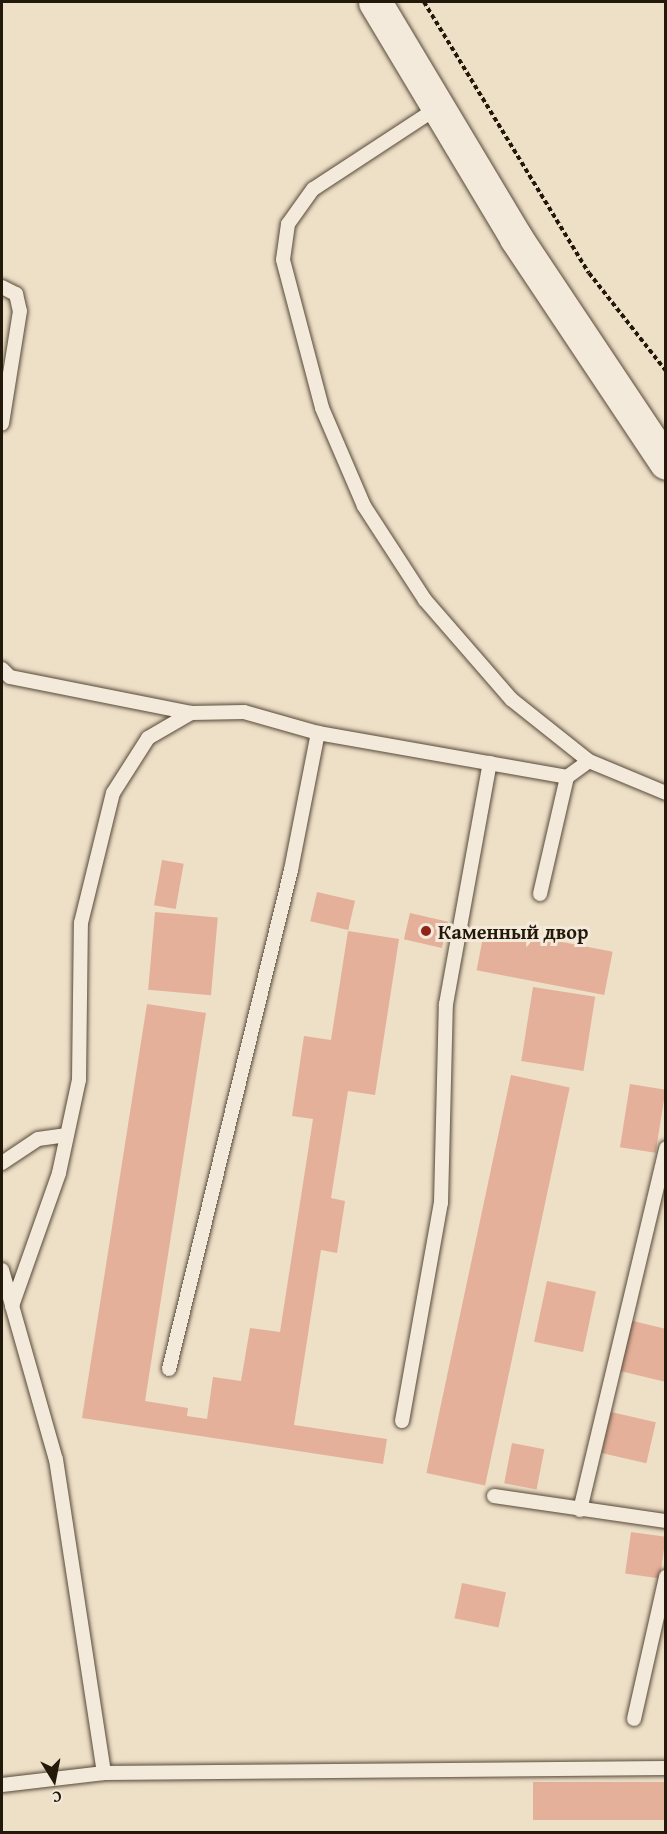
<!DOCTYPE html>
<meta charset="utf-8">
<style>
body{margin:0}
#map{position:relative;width:667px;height:1834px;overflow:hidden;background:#eedfc7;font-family:"Gentium Book Plus",serif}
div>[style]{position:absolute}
.building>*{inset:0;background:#e4b099;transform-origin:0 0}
.path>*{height:4px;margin-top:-2px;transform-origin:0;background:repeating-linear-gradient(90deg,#23190a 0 4.5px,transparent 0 7.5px)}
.roads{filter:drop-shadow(0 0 2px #564a39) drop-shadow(0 0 2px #564a39)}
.service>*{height:14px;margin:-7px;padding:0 7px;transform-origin:7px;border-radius:7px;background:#f4eadb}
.tertiary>*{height:33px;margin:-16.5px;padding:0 16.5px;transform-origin:16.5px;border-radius:16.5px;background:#f4eadb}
.dots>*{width:16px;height:16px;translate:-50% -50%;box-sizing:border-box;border:3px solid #f4eadb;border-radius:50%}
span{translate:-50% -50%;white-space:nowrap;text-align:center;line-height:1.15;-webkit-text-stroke:6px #f4eadb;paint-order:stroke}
.poi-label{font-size:20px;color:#23190a;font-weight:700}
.left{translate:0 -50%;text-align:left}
.frame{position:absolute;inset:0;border:3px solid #23190a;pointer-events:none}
.north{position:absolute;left:24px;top:1750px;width:60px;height:60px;-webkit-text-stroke:4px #f4eadb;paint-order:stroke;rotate:170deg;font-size:16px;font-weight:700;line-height:24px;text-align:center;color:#23190a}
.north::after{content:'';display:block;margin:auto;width:21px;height:27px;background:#23190a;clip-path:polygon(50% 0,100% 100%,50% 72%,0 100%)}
</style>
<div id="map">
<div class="building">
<div style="left:162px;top:860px;width:22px;height:46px;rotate:10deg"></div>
<div style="left:317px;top:892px;width:39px;height:30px;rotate:13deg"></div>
<div style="left:155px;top:912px;width:63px;height:78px;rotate:5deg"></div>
<div style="left:410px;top:913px;width:39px;height:27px;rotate:13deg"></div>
<div style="left:485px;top:927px;width:130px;height:44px;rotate:11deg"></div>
<div style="clip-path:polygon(348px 931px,399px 939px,375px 1095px,348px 1091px,331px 1198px,345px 1201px,337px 1253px,321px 1250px,294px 1425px,387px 1439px,383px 1464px,82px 1418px,147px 1004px,206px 1013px,145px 1401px,188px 1408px,187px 1416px,207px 1419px,213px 1377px,241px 1381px,250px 1328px,280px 1332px,313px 1119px,292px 1116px,304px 1036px,331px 1040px)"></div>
<div style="left:533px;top:987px;width:63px;height:75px;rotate:9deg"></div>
<div style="left:511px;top:1075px;width:60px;height:407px;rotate:12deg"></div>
<div style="left:630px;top:1084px;width:36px;height:64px;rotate:9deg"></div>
<div style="left:547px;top:1281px;width:50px;height:62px;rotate:12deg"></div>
<div style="clip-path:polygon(629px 1320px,666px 1329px,666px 1382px,616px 1370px)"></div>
<div style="left:611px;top:1412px;width:46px;height:42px;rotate:13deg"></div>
<div style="left:512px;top:1443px;width:33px;height:41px;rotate:11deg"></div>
<div style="left:631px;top:1532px;width:35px;height:42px;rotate:8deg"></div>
<div style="left:462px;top:1583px;width:45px;height:36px;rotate:12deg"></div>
<div style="left:666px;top:1782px;width:38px;height:133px;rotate:90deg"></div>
</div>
<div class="path">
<div style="left:424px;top:2px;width:317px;rotate:58.7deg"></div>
<div style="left:589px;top:273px;width:125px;rotate:51.8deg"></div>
</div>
<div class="roads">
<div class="service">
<div style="left:437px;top:108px;width:148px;rotate:146.8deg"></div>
<div style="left:313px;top:189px;width:43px;rotate:125.5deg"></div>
<div style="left:288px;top:224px;width:36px;rotate:98deg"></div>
<div style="left:283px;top:260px;width:153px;rotate:75.2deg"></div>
<div style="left:322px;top:408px;width:107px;rotate:66.8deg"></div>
<div style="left:364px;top:506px;width:112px;rotate:57deg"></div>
<div style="left:425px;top:600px;width:131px;rotate:49deg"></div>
<div style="left:511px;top:699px;width:100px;rotate:38.5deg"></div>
<div style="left:589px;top:761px;width:83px;rotate:22.6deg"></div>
<div style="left:2px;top:287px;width:16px;rotate:27deg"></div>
<div style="left:16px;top:294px;width:17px;rotate:77deg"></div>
<div style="left:20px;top:311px;width:114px;rotate:99.1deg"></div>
<div style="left:2px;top:669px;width:11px;rotate:45deg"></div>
<div style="left:10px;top:677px;width:185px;rotate:11.2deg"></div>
<div style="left:540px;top:894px;width:120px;rotate:-77deg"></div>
<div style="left:2px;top:1163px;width:43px;rotate:-33.7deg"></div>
<div style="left:38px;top:1139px;width:29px;rotate:-8deg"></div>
<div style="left:2px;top:1270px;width:37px;rotate:74deg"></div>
<div style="left:169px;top:1369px;width:514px;rotate:-76.26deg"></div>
<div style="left:291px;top:870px;width:140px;rotate:-78.9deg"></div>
<div style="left:318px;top:733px;width:253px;rotate:10deg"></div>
<div style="left:567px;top:777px;width:27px;rotate:-36deg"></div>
<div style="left:402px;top:1421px;width:221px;rotate:-79.9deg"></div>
<div style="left:441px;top:1203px;width:199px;rotate:-88.6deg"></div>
<div style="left:446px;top:1004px;width:245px;rotate:-79.7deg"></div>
<div style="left:494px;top:1496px;width:174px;rotate:8.3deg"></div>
<div style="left:580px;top:1510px;width:372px;rotate:-76.6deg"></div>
<div style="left:634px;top:1719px;width:146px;rotate:-77.3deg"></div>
<div style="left:104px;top:1773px;width:317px;rotate:-98.7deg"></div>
<div style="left:56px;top:1460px;width:160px;rotate:-105.9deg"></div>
<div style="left:12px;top:1306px;width:141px;rotate:-70.5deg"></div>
<div style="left:59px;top:1173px;width:95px;rotate:-77.9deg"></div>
<div style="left:79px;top:1080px;width:157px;rotate:-89.3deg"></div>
<div style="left:81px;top:923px;width:134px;rotate:-76.2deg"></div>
<div style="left:113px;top:793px;width:65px;rotate:-57.5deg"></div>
<div style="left:148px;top:738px;width:50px;rotate:-30.2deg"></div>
<div style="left:191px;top:713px;width:53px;rotate:-1.1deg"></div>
<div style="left:244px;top:712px;width:77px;rotate:15.8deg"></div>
<div style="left:2px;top:1785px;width:103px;rotate:-6.7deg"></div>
<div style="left:104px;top:1773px;width:562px;rotate:-0.51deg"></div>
</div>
<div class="tertiary">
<div style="left:375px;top:2px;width:275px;rotate:59.1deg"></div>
<div style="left:516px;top:238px;width:270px;rotate:56.3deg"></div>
</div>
</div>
<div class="dots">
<div style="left:426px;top:931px;background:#8f2418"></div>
</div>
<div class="poi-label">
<span class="left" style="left:438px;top:931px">Каменный двор</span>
</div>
<div class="frame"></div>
<div class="north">С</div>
</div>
